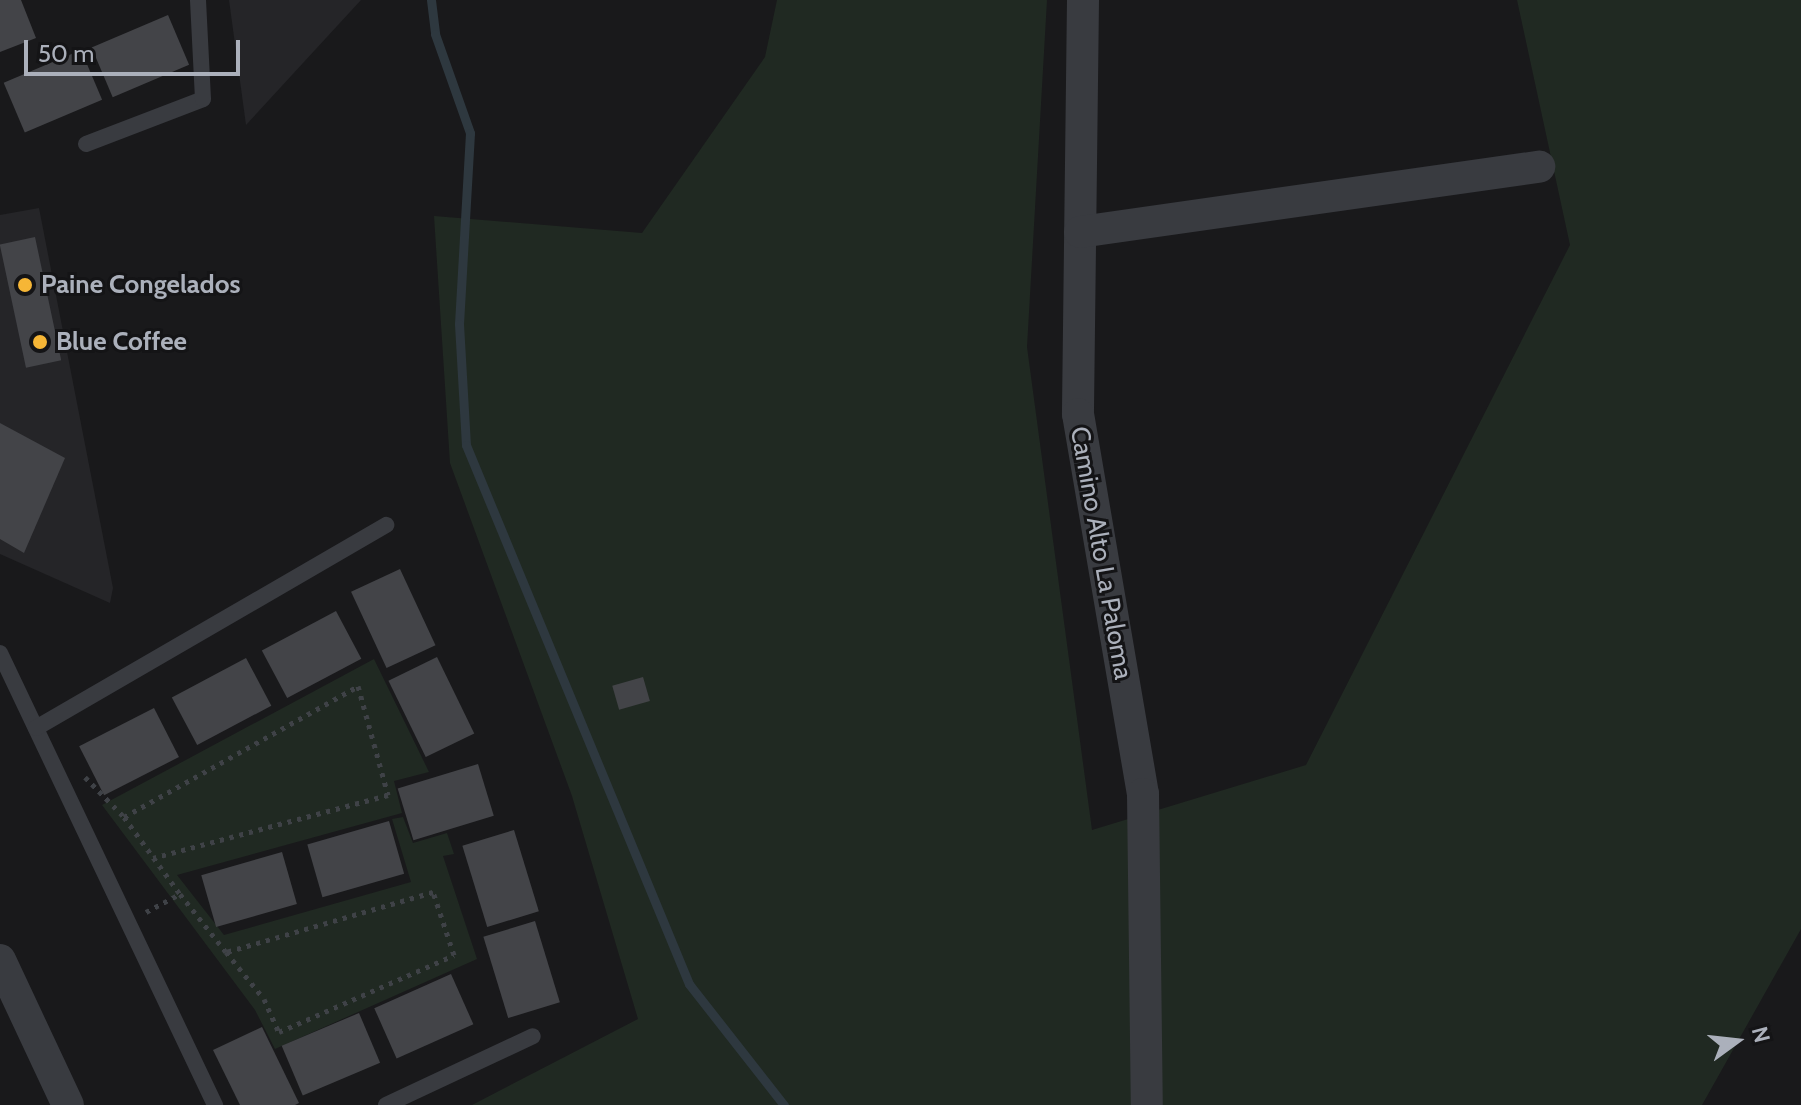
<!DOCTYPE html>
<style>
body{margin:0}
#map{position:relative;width:1801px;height:1105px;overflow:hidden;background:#19191b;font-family:Cabin,sans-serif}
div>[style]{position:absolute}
.built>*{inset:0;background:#252528}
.green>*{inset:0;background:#202922}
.stream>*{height:9px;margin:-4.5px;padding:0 4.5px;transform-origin:4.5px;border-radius:4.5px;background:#2e383f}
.building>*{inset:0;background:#434448;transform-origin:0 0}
.path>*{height:5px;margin-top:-2.5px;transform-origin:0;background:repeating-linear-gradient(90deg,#3f4247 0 4px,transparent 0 10px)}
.lane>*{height:16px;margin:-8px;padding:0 8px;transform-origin:8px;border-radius:8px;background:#393b40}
.street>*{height:32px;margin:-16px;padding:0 16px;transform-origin:16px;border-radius:16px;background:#393b40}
.dots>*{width:22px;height:22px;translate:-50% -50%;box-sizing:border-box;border:4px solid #141416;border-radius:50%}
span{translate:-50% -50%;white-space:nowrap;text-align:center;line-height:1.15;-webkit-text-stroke:6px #141416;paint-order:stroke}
.poi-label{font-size:26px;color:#abb0bb;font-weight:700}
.left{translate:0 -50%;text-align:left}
.street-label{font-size:26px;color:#abb0bb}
.north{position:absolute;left:1697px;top:1001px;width:80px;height:80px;-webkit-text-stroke:6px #141416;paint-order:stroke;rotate:75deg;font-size:22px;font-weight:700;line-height:32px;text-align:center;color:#abb0bb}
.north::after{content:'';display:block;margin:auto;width:28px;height:36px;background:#abb0bb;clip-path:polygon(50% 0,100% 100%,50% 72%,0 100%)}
.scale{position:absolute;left:24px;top:40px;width:216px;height:36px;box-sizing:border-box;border:4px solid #abb0bb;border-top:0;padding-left:10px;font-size:24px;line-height:28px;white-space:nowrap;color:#abb0bb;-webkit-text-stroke:6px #141416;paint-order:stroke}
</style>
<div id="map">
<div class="built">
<div style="clip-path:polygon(229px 0,361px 0,246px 125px)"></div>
<div style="clip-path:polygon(39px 208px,113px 588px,110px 603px,0 554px,0 215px)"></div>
</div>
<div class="green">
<div style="clip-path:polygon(777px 0,1047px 0,1027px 347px,1092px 830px,1306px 765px,1570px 245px,1517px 0,1801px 0,1801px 929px,1702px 1105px,472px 1105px,638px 1019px,572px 796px,450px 463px,434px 216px,642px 233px,765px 57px)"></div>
<div style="clip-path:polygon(374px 659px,429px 772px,394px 781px,402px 813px,177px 875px,224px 935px,411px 882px,392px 819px,403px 817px,413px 843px,447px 833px,454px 854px,443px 856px,477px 959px,275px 1049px,255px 1010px,102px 805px)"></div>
</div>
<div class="stream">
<div style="left:431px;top:0;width:34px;rotate:83deg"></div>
<div style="left:435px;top:34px;width:105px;rotate:70.5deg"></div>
<div style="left:470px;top:133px;width:191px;rotate:93.3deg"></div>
<div style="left:459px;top:324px;width:121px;rotate:86.7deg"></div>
<div style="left:466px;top:445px;width:583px;rotate:67.52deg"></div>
<div style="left:689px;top:984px;width:154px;rotate:51.9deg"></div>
</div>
<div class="building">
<div style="clip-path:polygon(0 0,21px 0,36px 38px,0 52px)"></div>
<div style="left:168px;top:15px;width:54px;height:83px;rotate:67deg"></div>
<div style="left:81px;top:50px;width:54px;height:84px;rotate:67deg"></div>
<div style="left:35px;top:237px;width:126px;height:36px;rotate:78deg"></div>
<div style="clip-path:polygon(0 423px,65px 458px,24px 553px,0 539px)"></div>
<div style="left:400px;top:569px;width:84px;height:54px;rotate:65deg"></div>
<div style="left:336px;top:611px;width:54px;height:84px;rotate:62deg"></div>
<div style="left:437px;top:657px;width:85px;height:54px;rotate:64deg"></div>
<div style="left:246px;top:658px;width:54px;height:84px;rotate:62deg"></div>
<div style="left:643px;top:677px;width:25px;height:32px;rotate:74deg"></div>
<div style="left:154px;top:708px;width:55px;height:84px;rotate:63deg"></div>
<div style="left:478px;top:764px;width:54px;height:84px;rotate:73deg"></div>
<div style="left:389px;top:821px;width:55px;height:85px;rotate:74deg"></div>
<div style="left:514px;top:830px;width:85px;height:54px;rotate:73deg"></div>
<div style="left:282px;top:852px;width:54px;height:84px;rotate:74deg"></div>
<div style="left:535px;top:921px;width:85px;height:54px;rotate:73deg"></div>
<div style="left:451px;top:974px;width:55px;height:84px;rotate:66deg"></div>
<div style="left:359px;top:1013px;width:54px;height:84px;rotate:67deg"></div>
<div style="clip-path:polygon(262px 1027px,299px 1103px,295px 1105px,240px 1105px,213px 1050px)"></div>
</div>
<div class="path">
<div style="left:85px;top:777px;width:56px;rotate:45.7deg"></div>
<div style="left:124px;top:817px;width:95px;rotate:54deg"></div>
<div style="left:180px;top:894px;width:74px;rotate:51.6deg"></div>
<div style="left:226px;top:952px;width:60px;rotate:51deg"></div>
<div style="left:264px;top:999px;width:36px;rotate:66deg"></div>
<div style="left:279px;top:1032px;width:191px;rotate:-23.7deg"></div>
<div style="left:454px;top:955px;width:66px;rotate:-108.4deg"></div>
<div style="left:433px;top:892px;width:216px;rotate:163.8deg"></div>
<div style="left:124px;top:817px;width:268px;rotate:-29.2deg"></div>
<div style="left:358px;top:686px;width:113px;rotate:74.6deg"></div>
<div style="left:388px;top:795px;width:243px;rotate:165deg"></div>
<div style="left:146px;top:912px;width:38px;rotate:-28deg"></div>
</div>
<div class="lane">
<div style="left:86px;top:144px;width:125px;rotate:-21deg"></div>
<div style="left:203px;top:99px;width:99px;rotate:-92.9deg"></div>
<div style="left:0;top:653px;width:501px;rotate:64.56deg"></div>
<div style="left:36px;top:728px;width:405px;rotate:-30.1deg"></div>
<div style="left:386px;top:1105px;width:162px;rotate:-25.1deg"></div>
</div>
<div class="street">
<div style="left:1083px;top:0;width:414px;rotate:90.7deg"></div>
<div style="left:1078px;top:414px;width:386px;rotate:80.3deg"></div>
<div style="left:1143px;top:794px;width:311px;rotate:89.3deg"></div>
<div style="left:1080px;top:232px;width:464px;rotate:-8.1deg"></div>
<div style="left:0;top:960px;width:160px;rotate:64.9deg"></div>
</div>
<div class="dots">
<div style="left:25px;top:285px;background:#f6b636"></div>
<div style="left:40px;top:342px;background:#f6b636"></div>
</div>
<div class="poi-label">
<span class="left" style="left:41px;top:285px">Paine Congelados</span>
<span class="left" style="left:56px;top:342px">Blue Coffee</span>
</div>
<div class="street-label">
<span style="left:1101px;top:553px;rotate:80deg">Camino Alto La Paloma</span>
</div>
<div class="north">N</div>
<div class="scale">50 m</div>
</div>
